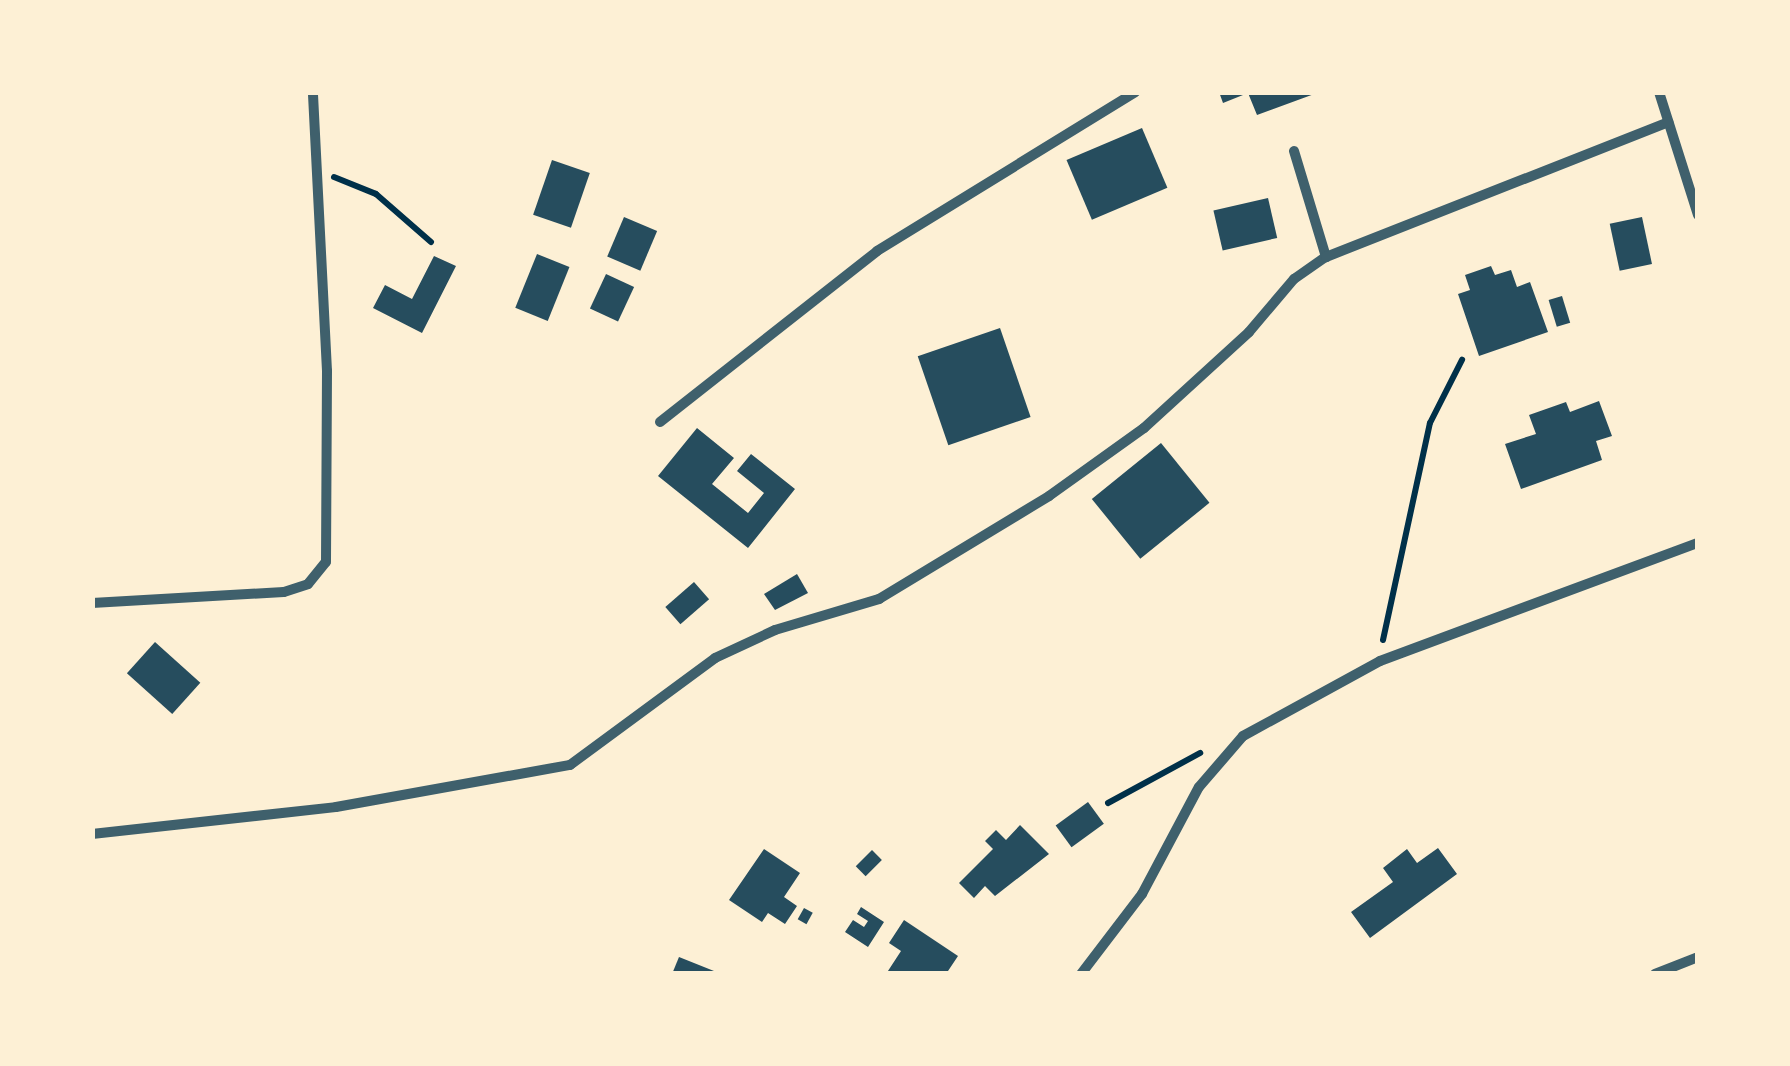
<!DOCTYPE html>
<style>
body{margin:0}
#map{position:relative;width:1790px;height:1066px;overflow:hidden;background:#fdf0d5;font-family:"Noto Sans",sans-serif}
div>[style]{position:absolute}
.building>*{inset:0;background:#264d5e;transform-origin:0 0}
.path>*{height:6px;margin:-3px;padding:0 3px;transform-origin:3px;border-radius:3px;background:#003049}
.minor>*{height:10px;margin:-5px;padding:0 5px;transform-origin:5px;border-radius:5px;background:#3f606c}
span{translate:-50% -50%;white-space:nowrap;text-align:center;line-height:1.15;-webkit-text-stroke:9px #fdf0d5;paint-order:stroke}
.frame{position:absolute;inset:0;border:95px solid #fdf0d5;pointer-events:none}
</style>
<div id="map">
<div class="building">
<div style="clip-path:polygon(1219px 92px,1317px 92px,1317px 93px,1257px 115px,1248px 93px,1223px 103px)"></div>
<div style="left:1142px;top:128px;width:65px;height:82px;rotate:67deg"></div>
<div style="left:552px;top:160px;width:40px;height:58px;rotate:19deg"></div>
<div style="left:1268px;top:198px;width:41px;height:56px;rotate:77deg"></div>
<div style="left:624px;top:217px;width:36px;height:43px;rotate:23deg"></div>
<div style="left:1642px;top:217px;width:48px;height:33px;rotate:78deg"></div>
<div style="left:537px;top:254px;width:35px;height:58px;rotate:22deg"></div>
<div style="clip-path:polygon(434px 256px,456px 266px,422px 333px,373px 308px,385px 285px,412px 299px)"></div>
<div style="clip-path:polygon(1491px 266px,1495px 275px,1511px 270px,1517px 287px,1530px 282px,1548px 332px,1479px 356px,1458px 294px,1470px 290px,1465px 275px)"></div>
<div style="left:606px;top:274px;width:31px;height:38px;rotate:25deg"></div>
<div style="left:1562px;top:296px;width:28px;height:14px;rotate:73deg"></div>
<div style="left:1000px;top:328px;width:94px;height:87px;rotate:71deg"></div>
<div style="clip-path:polygon(1599px 401px,1612px 436px,1596px 441px,1602px 460px,1521px 489px,1505px 444px,1536px 434px,1529px 415px,1566px 402px,1570px 412px)"></div>
<div style="clip-path:polygon(697px 428px,734px 458px,712px 484px,748px 513px,764px 493px,737px 471px,751px 454px,795px 489px,748px 548px,658px 476px)"></div>
<div style="left:1161px;top:443px;width:77px;height:89px;rotate:51deg"></div>
<div style="clip-path:polygon(797px 574px,808px 593px,775px 610px,764px 594px)"></div>
<div style="left:694px;top:582px;width:23px;height:38px;rotate:49deg"></div>
<div style="left:155px;top:642px;width:61px;height:42px;rotate:42deg"></div>
<div style="left:1088px;top:802px;width:27px;height:40px;rotate:54deg"></div>
<div style="clip-path:polygon(1020px 825px,1049px 854px,995px 896px,985px 886px,974px 898px,959px 883px,993px 849px,985px 841px,996px 830px,1006px 840px)"></div>
<div style="clip-path:polygon(1438px 848px,1457px 874px,1370px 938px,1351px 912px,1393px 882px,1383px 868px,1407px 849px,1417px 863px)"></div>
<div style="clip-path:polygon(764px 849px,800px 873px,784px 897px,797px 906px,785px 924px,768px 913px,762px 922px,729px 900px)"></div>
<div style="left:872px;top:850px;width:14px;height:23px;rotate:45deg"></div>
<div style="clip-path:polygon(861px 907px,884px 922px,868px 947px,845px 932px,853px 920px,864px 927px,868px 921px,857px 914px)"></div>
<div style="left:804px;top:908px;width:10px;height:13px;rotate:29deg"></div>
<div style="clip-path:polygon(904px 920px,958px 956px,946px 974px,886px 974px,901px 951px,889px 943px)"></div>
<div style="clip-path:polygon(679px 957px,719px 973px,719px 974px,672px 974px)"></div>
</div>
<div class="path">
<div style="left:334px;top:177px;width:45px;rotate:22deg"></div>
<div style="left:376px;top:194px;width:73px;rotate:41.1deg"></div>
<div style="left:1383px;top:640px;width:222px;rotate:-77.8deg"></div>
<div style="left:1430px;top:423px;width:71px;rotate:-63.1deg"></div>
<div style="left:1108px;top:803px;width:105px;rotate:-28.5deg"></div>
</div>
<div class="minor">
<div style="left:1659px;top:92px;width:129px;rotate:72.4deg"></div>
<div style="left:1294px;top:151px;width:111px;rotate:73.2deg"></div>
<div style="left:660px;top:422px;width:276px;rotate:-38.2deg"></div>
<div style="left:877px;top:251px;width:303px;rotate:-31.6deg"></div>
<div style="left:92px;top:603px;width:192px;rotate:-3.3deg"></div>
<div style="left:284px;top:592px;width:25px;rotate:-18deg"></div>
<div style="left:308px;top:584px;width:28px;rotate:-51deg"></div>
<div style="left:326px;top:562px;width:191px;rotate:-89.7deg"></div>
<div style="left:327px;top:371px;width:279px;rotate:-92.9deg"></div>
<div style="left:92px;top:834px;width:245px;rotate:-6.3deg"></div>
<div style="left:336px;top:807px;width:238px;rotate:-10.2deg"></div>
<div style="left:570px;top:765px;width:180px;rotate:-36.4deg"></div>
<div style="left:715px;top:658px;width:66px;rotate:-25deg"></div>
<div style="left:775px;top:630px;width:109px;rotate:-16.6deg"></div>
<div style="left:879px;top:599px;width:199px;rotate:-31.2deg"></div>
<div style="left:1049px;top:496px;width:117px;rotate:-35.6deg"></div>
<div style="left:1144px;top:428px;width:142px;rotate:-42.4deg"></div>
<div style="left:1249px;top:332px;width:70px;rotate:-49.7deg"></div>
<div style="left:1294px;top:279px;width:39px;rotate:-35deg"></div>
<div style="left:1326px;top:257px;width:368px;rotate:-21.5deg"></div>
<div style="left:1081px;top:974px;width:101px;rotate:-52.7deg"></div>
<div style="left:1142px;top:894px;width:121px;rotate:-62deg"></div>
<div style="left:1199px;top:787px;width:67px;rotate:-49.2deg"></div>
<div style="left:1243px;top:736px;width:156px;rotate:-28.7deg"></div>
<div style="left:1380px;top:661px;width:339px;rotate:-20.4deg"></div>
<div style="left:1655px;top:974px;width:46px;rotate:-21.6deg"></div>
</div>
<div class="frame"></div>
</div>
